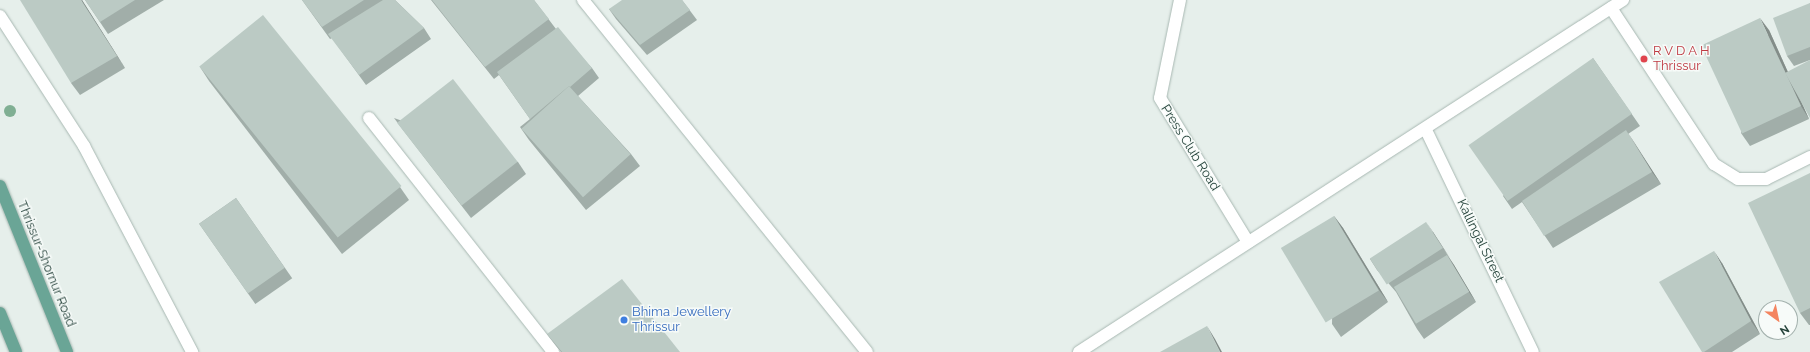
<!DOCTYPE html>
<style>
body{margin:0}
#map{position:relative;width:1810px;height:352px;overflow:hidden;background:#e6efeb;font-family:Raleway,sans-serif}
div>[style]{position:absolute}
.roads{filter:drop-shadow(0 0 1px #a8b8b2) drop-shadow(0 0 1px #a8b8b2)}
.service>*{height:12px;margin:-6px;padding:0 6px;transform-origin:6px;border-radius:6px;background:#fff}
.minor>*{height:12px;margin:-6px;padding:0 6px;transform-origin:6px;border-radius:6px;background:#fff}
.primary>*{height:12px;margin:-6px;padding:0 6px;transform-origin:6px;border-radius:6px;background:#6aa596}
.trees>*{width:12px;height:12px;margin:-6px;border-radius:50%;background:#80af93}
.wall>*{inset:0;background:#a1aea9;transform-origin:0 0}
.shaded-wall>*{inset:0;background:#838d89}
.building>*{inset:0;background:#bbcac4;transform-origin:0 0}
.dots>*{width:11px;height:11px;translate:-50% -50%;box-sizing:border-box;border:2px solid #f7fbf9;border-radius:50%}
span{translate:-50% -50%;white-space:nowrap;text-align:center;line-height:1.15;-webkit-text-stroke:3px #f7fbf9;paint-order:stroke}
.health-label{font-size:13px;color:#be3a42}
.left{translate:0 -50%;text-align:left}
.street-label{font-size:13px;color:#24423a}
.shop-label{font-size:13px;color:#366cbe}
.north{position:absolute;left:1758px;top:300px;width:40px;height:40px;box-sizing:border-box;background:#f7fbf9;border:1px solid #a3b1ad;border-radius:50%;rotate:147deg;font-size:11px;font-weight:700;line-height:16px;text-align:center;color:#24423a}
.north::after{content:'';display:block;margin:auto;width:14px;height:18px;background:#f4845f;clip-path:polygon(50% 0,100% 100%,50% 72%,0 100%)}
</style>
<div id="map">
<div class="roads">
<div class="service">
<div style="left:1611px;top:8px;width:187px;rotate:56.6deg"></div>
<div style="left:1714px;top:164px;width:28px;rotate:32deg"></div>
<div style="left:1738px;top:179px;width:28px"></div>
<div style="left:1766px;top:179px;width:49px;rotate:-26.6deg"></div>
<div style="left:0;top:16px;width:155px;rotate:57.1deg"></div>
<div style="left:84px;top:146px;width:233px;rotate:62.3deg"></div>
</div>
<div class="minor">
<div style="left:583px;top:0;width:452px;rotate:51.1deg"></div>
<div style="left:1180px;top:0;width:100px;rotate:101.5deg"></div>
<div style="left:1160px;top:98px;width:169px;rotate:58.6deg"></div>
<div style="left:369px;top:118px;width:298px;rotate:51.8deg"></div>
<div style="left:1426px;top:130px;width:246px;rotate:64.3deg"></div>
<div style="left:1079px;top:352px;width:648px;rotate:-32.91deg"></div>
</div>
<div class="primary">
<div style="left:0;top:186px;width:179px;rotate:68deg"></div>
<div style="left:0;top:313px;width:42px;rotate:67.7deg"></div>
</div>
</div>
<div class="trees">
<div style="left:10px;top:111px"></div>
</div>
<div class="wall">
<div style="clip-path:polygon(82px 0,125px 68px,80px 95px,71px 83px)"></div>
<div style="clip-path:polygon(85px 0,164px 0,108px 34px)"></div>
<div style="clip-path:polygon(302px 0,395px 0,424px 28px,431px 39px,366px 85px,332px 38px,330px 39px)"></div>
<div style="clip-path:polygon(431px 0,534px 0,556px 29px,592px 68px,599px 78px,578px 96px,631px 154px,640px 166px,586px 210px,529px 140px,520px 127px,530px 119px,499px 75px,494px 79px)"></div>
<div style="clip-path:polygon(682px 0,697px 20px,647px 55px,616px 19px,609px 9px)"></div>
<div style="clip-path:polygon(1810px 3px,1810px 60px,1794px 66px,1787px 56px)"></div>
<div style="clip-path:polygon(1769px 30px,1809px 119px,1750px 146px,1741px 133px)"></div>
<div style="clip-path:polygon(1593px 58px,1640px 126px,1628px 134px,1661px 184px,1553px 248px,1522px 202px,1512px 209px,1503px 196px)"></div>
<div style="clip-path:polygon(200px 67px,400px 187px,409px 200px,342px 254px,209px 81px)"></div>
<div style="clip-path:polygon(394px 118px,518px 162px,526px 174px,471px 218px,403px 130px)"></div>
<div style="clip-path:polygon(1810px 173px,1810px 325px,1809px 325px,1800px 313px)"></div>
<div style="left:236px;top:198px;width:98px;height:45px;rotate:55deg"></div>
<div style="clip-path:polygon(1334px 216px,1343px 228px,1388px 302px,1341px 337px,1332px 324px)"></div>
<div style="clip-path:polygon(1433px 232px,1454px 265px,1476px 302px,1424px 339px,1417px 329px,1396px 292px,1377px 270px,1370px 259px)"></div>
<div style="clip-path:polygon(1722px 263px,1760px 334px,1732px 352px,1702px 352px)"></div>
<div style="clip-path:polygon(547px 334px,680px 352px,561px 352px)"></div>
</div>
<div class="shaded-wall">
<div style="clip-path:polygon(81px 0,82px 0,125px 68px,117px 56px)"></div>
<div style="clip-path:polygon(1760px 18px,1769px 30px,1809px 119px,1801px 106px)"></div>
<div style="clip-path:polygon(1626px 130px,1634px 142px,1661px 184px,1652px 172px)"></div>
<div style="clip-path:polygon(1334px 216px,1343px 228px,1388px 302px,1379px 290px)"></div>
<div style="clip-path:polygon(1426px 222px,1433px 232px,1450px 258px,1443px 248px)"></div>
<div style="clip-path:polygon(1714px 251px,1722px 263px,1760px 334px,1751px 321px)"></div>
<div style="clip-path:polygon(1447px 255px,1454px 265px,1476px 302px,1469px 292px)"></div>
<div style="clip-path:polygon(1207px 326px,1215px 339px,1222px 352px,1220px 352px)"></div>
</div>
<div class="building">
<div style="clip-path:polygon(20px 0,81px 0,117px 56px,71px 83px)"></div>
<div style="clip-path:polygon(85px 0,135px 0,100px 22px)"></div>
<div style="clip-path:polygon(302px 0,364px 0,322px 27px)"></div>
<div style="clip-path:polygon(383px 0,395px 0,424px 28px,359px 75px,328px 34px)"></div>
<div style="clip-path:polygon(432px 0,534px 0,549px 19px,485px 67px)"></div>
<div style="clip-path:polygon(622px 0,682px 0,690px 10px,640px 45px,609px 9px)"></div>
<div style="clip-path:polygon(1810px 3px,1810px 47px,1787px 56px,1773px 18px)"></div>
<div style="left:263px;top:15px;width:220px;height:82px;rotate:51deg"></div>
<div style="left:1760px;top:18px;width:97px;height:65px;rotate:65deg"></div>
<div style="clip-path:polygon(558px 27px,592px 68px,570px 87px,569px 86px,530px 119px,497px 72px)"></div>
<div style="left:1593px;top:58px;width:68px;height:152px;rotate:55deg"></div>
<div style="clip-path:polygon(1810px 60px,1810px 118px,1785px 73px)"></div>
<div style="left:453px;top:79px;width:105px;height:71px;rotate:52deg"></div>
<div style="left:569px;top:86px;width:92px;height:64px;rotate:48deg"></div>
<div style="clip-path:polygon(1626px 130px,1652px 172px,1544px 236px,1522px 201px)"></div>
<div style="clip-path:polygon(1810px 173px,1810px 308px,1800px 313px,1748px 203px)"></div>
<div style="left:236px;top:198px;width:85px;height:45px;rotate:55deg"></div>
<div style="left:1334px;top:216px;width:87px;height:62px;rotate:59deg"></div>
<div style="left:1426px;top:222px;width:31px;height:67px;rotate:57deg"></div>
<div style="clip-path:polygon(1714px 251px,1751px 321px,1704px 352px,1702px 352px,1659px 282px)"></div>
<div style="left:1447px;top:255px;width:43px;height:62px;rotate:59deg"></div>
<div style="clip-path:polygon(622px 279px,680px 352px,562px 352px,547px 334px)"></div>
<div style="clip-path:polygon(1207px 326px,1220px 352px,1160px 352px)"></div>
</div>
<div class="dots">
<div style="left:1644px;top:59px;background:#e0444e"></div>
<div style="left:624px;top:320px;background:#3f7fe0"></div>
</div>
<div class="health-label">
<span class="left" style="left:1653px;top:59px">R V D A H<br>Thrissur</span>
</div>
<div class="street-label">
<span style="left:1190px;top:148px;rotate:58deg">Press Club Road</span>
<span style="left:1480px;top:241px;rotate:64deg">Kallingal Street</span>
<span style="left:46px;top:264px;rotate:68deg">Thrissur-Shornur Road</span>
</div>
<div class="shop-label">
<span class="left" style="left:632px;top:320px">Bhima Jewellery<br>Thrissur</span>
</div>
<div class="north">N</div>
</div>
